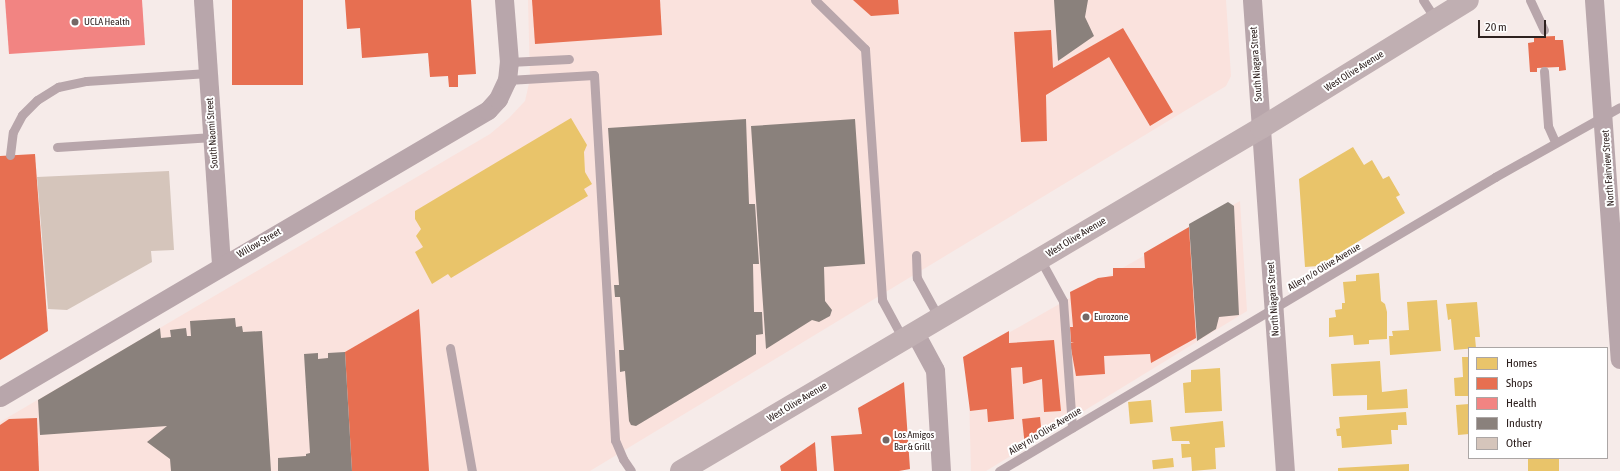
<!DOCTYPE html>
<style>
body{margin:0}
#map{position:relative;width:1620px;height:471px;overflow:hidden;background:#f6ebe9;font-family:"Asap Condensed",sans-serif}
div>[style]{position:absolute}
.built>*{inset:0;background:#fae2dd}
.homes>*{inset:0;background:#e9c46a;transform-origin:0 0}
.shops>*{inset:0;background:#e76f51;transform-origin:0 0}
.health>*{inset:0;background:#f28482}
.industry>*{inset:0;background:#8a817c}
.building>*{inset:0;background:#d5c5bb}
.lane>*{height:9px;margin:-4.5px;padding:0 4.5px;transform-origin:4.5px;border-radius:4.5px;background:#b8a6ab}
.street>*{height:19px;margin:-9.5px;padding:0 9.5px;transform-origin:9.5px;border-radius:9.5px;background:#b8a6ab}
.secondary>*{height:22px;margin:-11px;padding:0 11px;transform-origin:11px;border-radius:11px;background:#c0afb2}
.dots>*{width:11px;height:11px;translate:-50% -50%;box-sizing:border-box;border:2px solid #fff;border-radius:50%}
span{translate:-50% -50%;white-space:nowrap;text-align:center;line-height:1.15;-webkit-text-stroke:4px #fff;paint-order:stroke}
.poi-label{font-size:10px;color:#2e211f}
.left{translate:0 -50%;text-align:left}
.street-label{font-size:10px;color:#2e211f}
.legend{position:absolute;left:1468px;top:347px;width:140px;height:112px;box-sizing:border-box;background:#fff;border:1px solid #aba6a5;margin:0;padding:5px 7px;list-style:none;font-size:12px;color:#2e211f}
.legend li{display:flex;align-items:center;gap:8px;height:20px}
.legend b{width:20px;border:1px solid #aba6a5}
.scale{position:absolute;left:1478px;top:20px;width:68px;height:18px;box-sizing:border-box;border:2px solid #2e211f;border-top:0;padding-left:5px;font-size:12px;line-height:14px;white-space:nowrap;color:#2e211f;-webkit-text-stroke:3px #fff;paint-order:stroke}
</style>
<div id="map">
<div class="built">
<div style="clip-path:polygon(528px 0,1226px 0,1231px 76px,1226px 86px,590px 471px,0 471px,0 422px,490px 134px,509px 118px,525px 101px,530px 79px)"></div>
<div style="clip-path:polygon(1240px 201px,1247px 311px,986px 471px,971px 471px,968px 356px)"></div>
</div>
<div class="homes">
<div style="clip-path:polygon(571px 118px,587px 145px,584px 152px,585px 172px,592px 184px,584px 189px,588px 196px,451px 278px,448px 274px,432px 284px,415px 252px,423px 247px,416px 236px,421px 229px,415px 219px,415px 211px)"></div>
<div style="clip-path:polygon(1353px 147px,1364px 165px,1372px 160px,1383px 179px,1389px 176px,1400px 195px,1396px 197px,1405px 213px,1318px 266px,1305px 267px,1299px 179px)"></div>
<div style="clip-path:polygon(1379px 273px,1381px 301px,1385px 304px,1387px 312px,1387px 339px,1369px 340px,1369px 344px,1354px 345px,1353px 335px,1329px 337px,1329px 318px,1336px 317px,1335px 310px,1342px 309px,1342px 303px,1345px 303px,1343px 282px,1356px 281px,1356px 275px)"></div>
<div style="clip-path:polygon(1437px 300px,1441px 351px,1390px 355px,1389px 336px,1393px 336px,1392px 331px,1409px 330px,1407px 302px)"></div>
<div style="clip-path:polygon(1477px 302px,1480px 337px,1475px 337px,1476px 348px,1454px 350px,1451px 319px,1448px 320px,1446px 304px)"></div>
<div style="clip-path:polygon(1462px 357px,1469px 357px,1469px 396px,1455px 396px,1454px 378px,1463px 377px)"></div>
<div style="clip-path:polygon(1380px 361px,1382px 392px,1407px 389px,1408px 408px,1367px 410px,1367px 395px,1333px 396px,1331px 364px)"></div>
<div style="clip-path:polygon(1220px 368px,1222px 411px,1185px 413px,1183px 383px,1191px 382px,1191px 370px)"></div>
<div style="left:1151px;top:400px;width:22px;height:23px;rotate:85deg"></div>
<div style="clip-path:polygon(1469px 404px,1469px 434px,1458px 435px,1456px 405px)"></div>
<div style="clip-path:polygon(1406px 412px,1407px 425px,1398px 425px,1398px 430px,1391px 430px,1392px 444px,1342px 448px,1341px 436px,1337px 436px,1336px 429px,1340px 428px,1339px 417px)"></div>
<div style="clip-path:polygon(1223px 421px,1225px 447px,1215px 448px,1216px 469px,1192px 471px,1191px 457px,1182px 458px,1181px 444px,1190px 444px,1189px 441px,1172px 441px,1170px 427px)"></div>
<div style="left:1173px;top:458px;width:9px;height:21px;rotate:84deg"></div>
<div style="left:1528px;top:458px;width:31px;height:13px"></div>
<div style="clip-path:polygon(1409px 464px,1409px 471px,1338px 471px,1338px 468px)"></div>
</div>
<div class="shops">
<div style="left:232px;top:0;width:71px;height:85px"></div>
<div style="clip-path:polygon(345px 0,471px 0,476px 74px,458px 75px,458px 87px,449px 87px,448px 76px,430px 77px,428px 53px,362px 58px,360px 28px,347px 29px)"></div>
<div style="clip-path:polygon(532px 0,660px 0,662px 35px,535px 44px)"></div>
<div style="clip-path:polygon(853px 0,898px 0,899px 14px,871px 16px)"></div>
<div style="clip-path:polygon(1123px 28px,1173px 112px,1150px 126px,1109px 57px,1046px 95px,1047px 141px,1021px 142px,1014px 32px,1051px 30px,1053px 68px)"></div>
<div style="clip-path:polygon(1555px 36px,1555px 40px,1563px 40px,1566px 70px,1559px 71px,1559px 67px,1537px 68px,1537px 72px,1530px 72px,1528px 43px,1534px 42px,1534px 37px)"></div>
<div style="clip-path:polygon(35px 154px,48px 331px,0 360px,0 156px)"></div>
<div style="clip-path:polygon(1189px 227px,1196px 338px,1151px 363px,1150px 354px,1104px 356px,1105px 374px,1076px 376px,1070px 343px,1074px 342px,1071px 342px,1070px 327px,1073px 327px,1070px 292px,1098px 278px,1113px 276px,1113px 268px,1145px 268px,1144px 253px)"></div>
<div style="clip-path:polygon(419px 309px,429px 471px,352px 471px,345px 352px)"></div>
<div style="clip-path:polygon(1009px 331px,1009px 343px,1054px 340px,1061px 411px,1044px 412px,1042px 379px,1023px 384px,1022px 367px,1011px 368px,1014px 419px,988px 422px,987px 409px,970px 411px,963px 357px)"></div>
<div style="clip-path:polygon(904px 382px,910px 469px,899px 471px,834px 471px,831px 436px,862px 434px,858px 408px)"></div>
<div style="left:1040px;top:417px;width:20px;height:18px;rotate:84deg"></div>
<div style="clip-path:polygon(37px 418px,39px 471px,0 471px,0 425px,9px 419px)"></div>
<div style="clip-path:polygon(815px 442px,817px 471px,781px 471px,780px 466px)"></div>
</div>
<div class="health">
<div style="clip-path:polygon(5px 0,142px 0,145px 45px,9px 54px)"></div>
</div>
<div class="industry">
<div style="clip-path:polygon(1054px 0,1088px 0,1085px 17px,1094px 36px,1058px 61px)"></div>
<div style="clip-path:polygon(746px 119px,749px 204px,755px 204px,759px 264px,753px 264px,754px 312px,762px 312px,763px 334px,756px 335px,756px 354px,636px 426px,631px 425px,629px 421px,625px 371px,620px 372px,619px 350px,624px 350px,620px 297px,615px 297px,614px 285px,619px 285px,608px 128px)"></div>
<div style="clip-path:polygon(855px 119px,865px 264px,824px 267px,825px 301px,832px 310px,830px 316px,819px 322px,812px 320px,766px 349px,751px 126px)"></div>
<div style="clip-path:polygon(1228px 202px,1234px 206px,1239px 315px,1219px 317px,1216px 329px,1197px 341px,1189px 224px)"></div>
<div style="clip-path:polygon(235px 318px,236px 327px,242px 326px,243px 332px,262px 331px,271px 471px,171px 471px,170px 459px,147px 442px,167px 426px,40px 435px,38px 400px,160px 328px,161px 338px,171px 337px,170px 330px,186px 328px,187px 336px,191px 336px,190px 321px)"></div>
<div style="clip-path:polygon(345px 352px,352px 471px,278px 471px,278px 458px,306px 456px,306px 454px,310px 453px,304px 354px,318px 353px,318px 359px,328px 358px,328px 353px)"></div>
</div>
<div class="building">
<div style="clip-path:polygon(169px 171px,174px 250px,151px 251px,152px 262px,67px 310px,48px 309px,37px 177px)"></div>
</div>
<div class="lane">
<div style="left:815px;top:0;width:70px;rotate:44.4deg"></div>
<div style="left:865px;top:49px;width:252px;rotate:86.1deg"></div>
<div style="left:882px;top:300px;width:44px;rotate:61.7deg"></div>
<div style="left:1423px;top:0;width:24px;rotate:57deg"></div>
<div style="left:1530px;top:0;width:33px;rotate:65deg"></div>
<div style="left:509px;top:62px;width:60px;rotate:-2.9deg"></div>
<div style="left:1544px;top:71px;width:55px;rotate:85.8deg"></div>
<div style="left:1548px;top:126px;width:17px;rotate:66deg"></div>
<div style="left:507px;top:80px;width:87px;rotate:-3.3deg"></div>
<div style="left:594px;top:75px;width:366px;rotate:86.7deg"></div>
<div style="left:615px;top:440px;width:21px;rotate:67deg"></div>
<div style="left:623px;top:459px;width:14px;rotate:56deg"></div>
<div style="left:57px;top:147px;width:156px;rotate:-3.7deg"></div>
<div style="left:10px;top:155px;width:23px;rotate:-83deg"></div>
<div style="left:13px;top:132px;width:19px;rotate:-62deg"></div>
<div style="left:22px;top:115px;width:21px;rotate:-45deg"></div>
<div style="left:37px;top:100px;width:25px;rotate:-32deg"></div>
<div style="left:58px;top:87px;width:29px;rotate:-12deg"></div>
<div style="left:86px;top:81px;width:122px;rotate:-3.8deg"></div>
<div style="left:916px;top:255px;width:23px;rotate:88deg"></div>
<div style="left:917px;top:278px;width:46px;rotate:61.2deg"></div>
<div style="left:1040px;top:259px;width:48px;rotate:61.3deg"></div>
<div style="left:1063px;top:301px;width:127px;rotate:85.9deg"></div>
<div style="left:450px;top:348px;width:125px;rotate:79.9deg"></div>
<div style="left:999px;top:471px;width:577px;rotate:-30.66deg"></div>
<div style="left:1495px;top:177px;width:143px;rotate:-29.2deg"></div>
</div>
<div class="street">
<div style="left:203px;top:0;width:266px;rotate:86.1deg"></div>
<div style="left:1252px;top:0;width:472px;rotate:86deg"></div>
<div style="left:1594px;top:0;width:360px;rotate:85.9deg"></div>
<div style="left:915px;top:333px;width:42px;rotate:61.6deg"></div>
<div style="left:935px;top:370px;width:101px;rotate:86.6deg"></div>
<div style="left:0;top:397px;width:566px;rotate:-30.46deg"></div>
<div style="left:488px;top:110px;width:15px;rotate:-48deg"></div>
<div style="left:498px;top:99px;width:21px;rotate:-65deg"></div>
<div style="left:507px;top:80px;width:18px;rotate:-84deg"></div>
<div style="left:509px;top:62px;width:62px;rotate:-94.6deg"></div>
</div>
<div class="secondary">
<div style="left:681px;top:471px;width:674px;rotate:-30.6deg"></div>
<div style="left:1261px;top:128px;width:243px;rotate:-31.7deg"></div>
</div>
<div class="dots">
<div style="left:75px;top:22px;background:#746866"></div>
<div style="left:1086px;top:317px;background:#746866"></div>
<div style="left:886px;top:440px;background:#746866"></div>
</div>
<div class="poi-label">
<span class="left" style="left:84px;top:22px">UCLA Health</span>
<span class="left" style="left:1094px;top:317px">Eurozone</span>
<span class="left" style="left:894px;top:440px">Los Amigos<br>Bar &amp; Grill</span>
</div>
<div class="street-label">
<span style="left:1256px;top:64px;rotate:-94deg">South Niagara Street</span>
<span style="left:1354px;top:71px;rotate:-32deg">West Olive Avenue</span>
<span style="left:212px;top:133px;rotate:-94deg">South Naomi Street</span>
<span style="left:1608px;top:168px;rotate:-94deg">North Fairview Street</span>
<span style="left:1076px;top:237px;rotate:-31deg">West Olive Avenue</span>
<span style="left:259px;top:243px;rotate:-30deg">Willow Street</span>
<span style="left:1324px;top:267px;rotate:-31deg">Alley n/o Olive Avenue</span>
<span style="left:1273px;top:299px;rotate:-94deg">North Niagara Street</span>
<span style="left:797px;top:402px;rotate:-31deg">West Olive Avenue</span>
<span style="left:1045px;top:431px;rotate:-31deg">Alley n/o Olive Avenue</span>
</div>
<ul class="legend">
<li><b style="height:11px;background:#e9c46a"></b>Homes</li>
<li><b style="height:11px;background:#e76f51"></b>Shops</li>
<li><b style="height:11px;background:#f28482"></b>Health</li>
<li><b style="height:11px;background:#8a817c"></b>Industry</li>
<li><b style="height:11px;background:#d5c5bb"></b>Other</li>
</ul>
<div class="scale">20 m</div>
</div>
